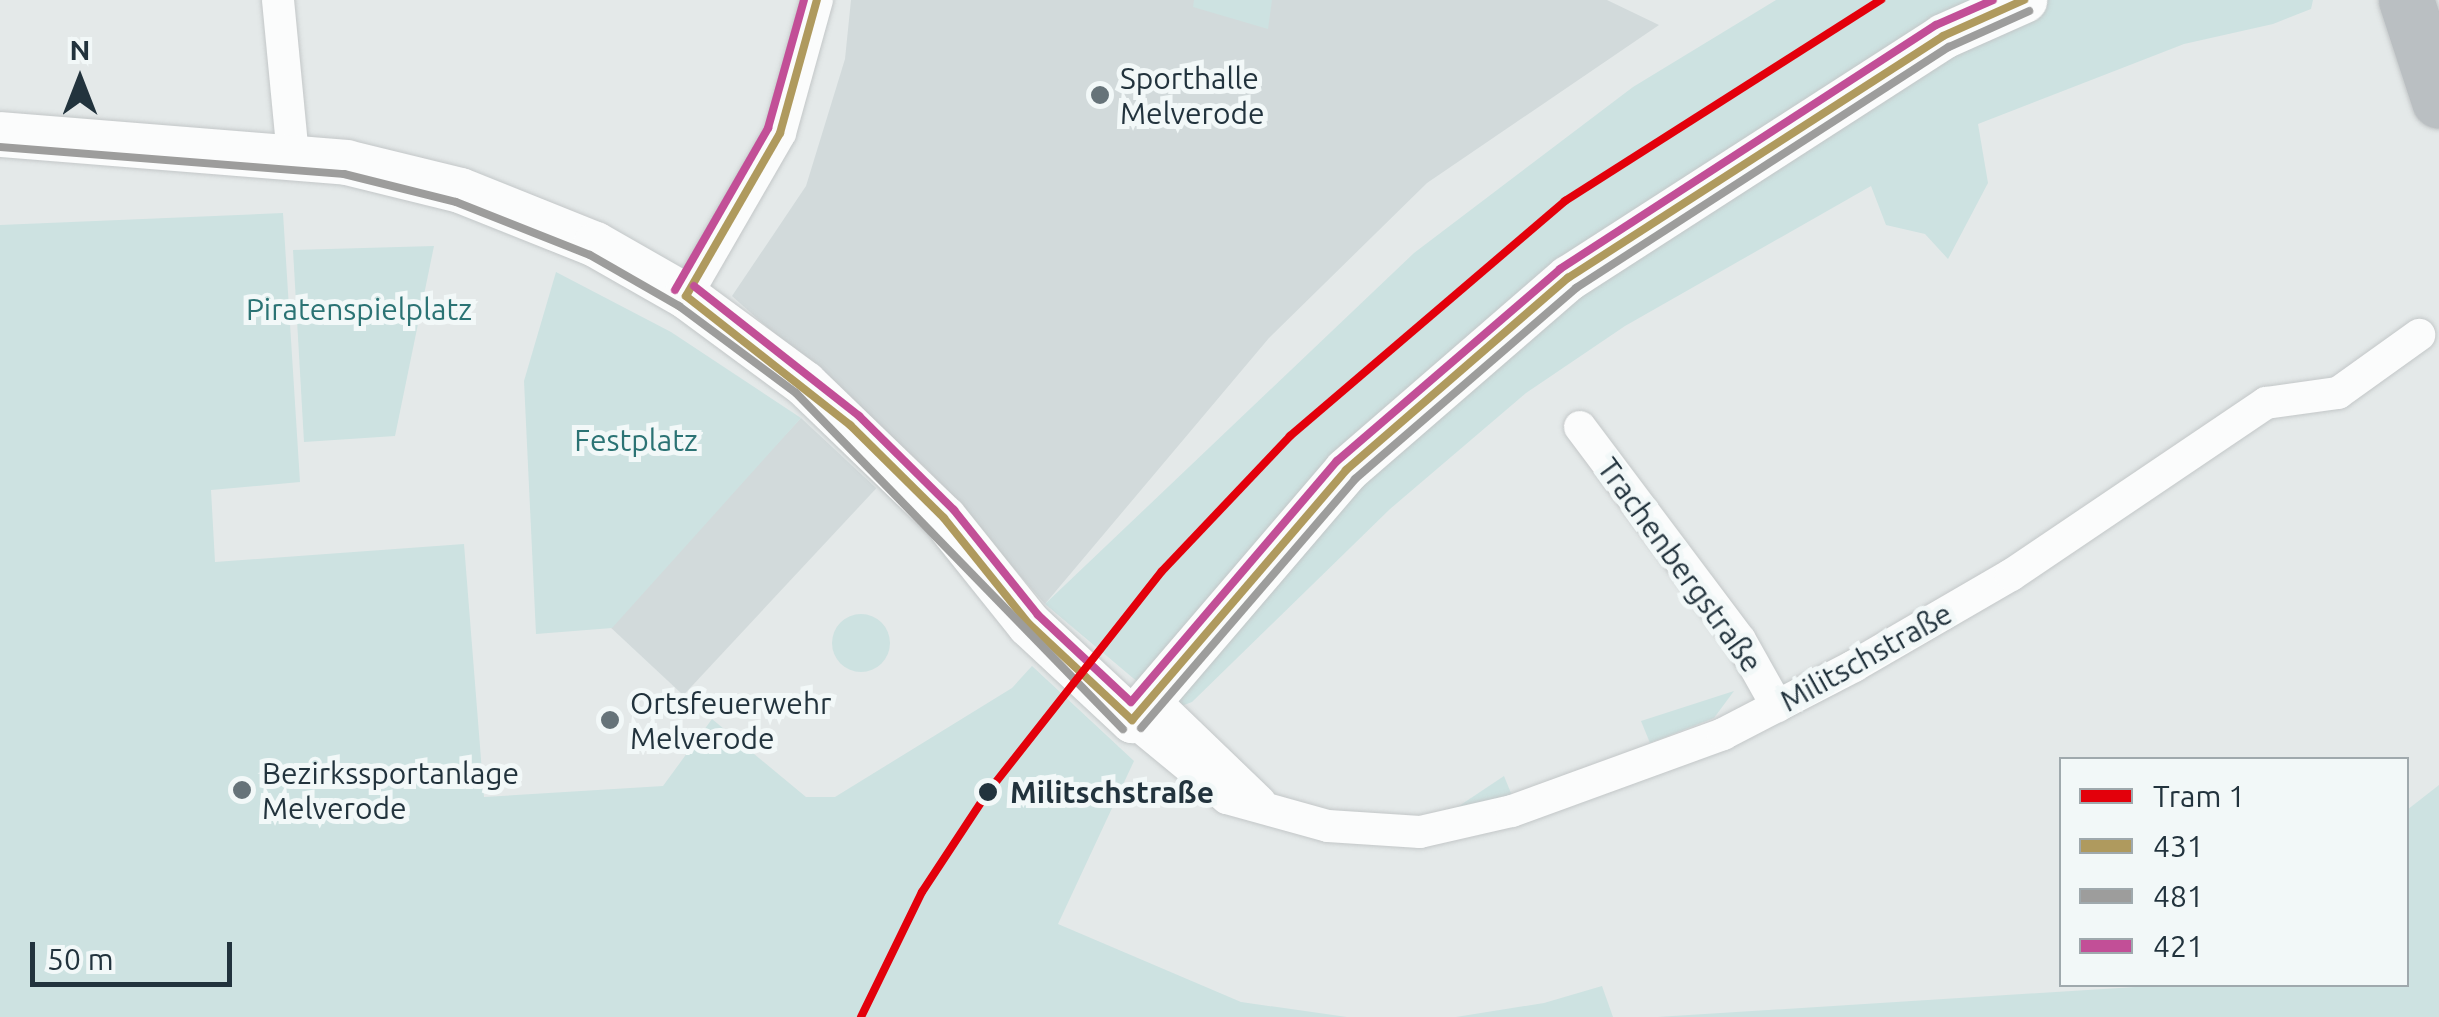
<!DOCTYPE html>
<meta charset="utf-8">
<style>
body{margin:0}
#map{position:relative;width:2439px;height:1017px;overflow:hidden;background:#e4e9e9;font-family:Ubuntu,sans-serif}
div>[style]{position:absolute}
.built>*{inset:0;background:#d2dadb;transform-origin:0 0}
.green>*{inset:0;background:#cde2e1}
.round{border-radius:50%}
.roads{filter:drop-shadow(0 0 2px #c3c7c8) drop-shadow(0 0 2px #c3c7c8)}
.street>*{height:32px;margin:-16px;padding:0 16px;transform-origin:16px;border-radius:16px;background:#fbfcfc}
.secondary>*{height:45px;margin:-22.5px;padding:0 22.5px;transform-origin:22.5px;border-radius:22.5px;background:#fbfcfc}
.highway>*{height:55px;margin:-27.5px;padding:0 27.5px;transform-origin:27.5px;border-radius:27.5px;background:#babfc2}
.bus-1>*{height:8px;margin:-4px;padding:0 4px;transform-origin:4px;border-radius:4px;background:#af9a5e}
.bus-2>*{height:8px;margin:-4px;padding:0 4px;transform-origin:4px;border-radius:4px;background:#9d9d9c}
.bus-3>*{height:8px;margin:-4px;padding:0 4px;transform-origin:4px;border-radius:4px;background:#c24f97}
.tram-1>*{height:8px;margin:-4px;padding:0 4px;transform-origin:4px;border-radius:4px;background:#e3000b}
.dots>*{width:28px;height:28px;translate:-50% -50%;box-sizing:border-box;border:5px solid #f2f8f8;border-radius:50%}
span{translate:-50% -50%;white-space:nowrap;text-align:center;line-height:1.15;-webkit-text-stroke:10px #f2f8f8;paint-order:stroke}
.poi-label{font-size:30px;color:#22333d}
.left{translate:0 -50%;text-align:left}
.park-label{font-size:30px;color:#2b7374}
.street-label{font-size:30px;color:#22333d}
.stop-label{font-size:30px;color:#22333d;font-weight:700}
.legend{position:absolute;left:2059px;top:757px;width:350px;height:230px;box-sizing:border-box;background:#f2f8f8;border:2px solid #9fa9ad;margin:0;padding:12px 18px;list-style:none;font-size:30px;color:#22333d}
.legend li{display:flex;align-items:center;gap:20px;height:50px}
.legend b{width:50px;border:2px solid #9fa9ad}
.north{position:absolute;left:30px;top:30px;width:100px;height:100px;-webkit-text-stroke:8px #f2f8f8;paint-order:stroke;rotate:0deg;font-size:28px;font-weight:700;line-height:40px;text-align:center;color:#22333d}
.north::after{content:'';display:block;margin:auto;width:35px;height:45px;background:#22333d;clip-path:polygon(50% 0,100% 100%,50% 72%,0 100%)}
.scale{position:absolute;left:30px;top:942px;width:202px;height:45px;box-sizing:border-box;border:5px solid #22333d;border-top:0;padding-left:12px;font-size:30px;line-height:35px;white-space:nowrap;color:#22333d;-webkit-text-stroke:8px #f2f8f8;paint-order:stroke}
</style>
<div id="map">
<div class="built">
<div style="clip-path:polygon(851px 0,1607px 0,1659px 25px,1427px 183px,1269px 338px,1045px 604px,927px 469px,732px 296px,806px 186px,845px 59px)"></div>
<div style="left:801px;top:418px;width:103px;height:283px;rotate:43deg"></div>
</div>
<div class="green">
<div style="clip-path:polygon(1194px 0,1272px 0,1268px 29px,1193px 7px)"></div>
<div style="clip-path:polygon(1776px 0,2313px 0,2311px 9px,2273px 24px,2184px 44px,1978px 124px,1988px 183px,1948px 259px,1925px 234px,1886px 225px,1871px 186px,1625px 326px,1526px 393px,1390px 509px,1192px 702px,1171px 710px,1045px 604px,1414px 253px,1633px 87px)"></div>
<div style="clip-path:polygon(283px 213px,300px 482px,211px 490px,215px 562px,464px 544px,484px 797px,663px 786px,712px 719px,806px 797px,835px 797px,1012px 688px,1032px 666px,1134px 761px,1058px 924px,1241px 1002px,1347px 1017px,0 1017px,0 225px)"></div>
<div style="clip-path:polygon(434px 246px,395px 436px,304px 442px,293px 250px)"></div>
<div style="clip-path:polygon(556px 272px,671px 332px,801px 418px,612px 628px,536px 634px,524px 381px)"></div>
<div class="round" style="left:832px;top:614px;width:58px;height:58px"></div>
<div style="clip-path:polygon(1734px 691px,1714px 718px,1650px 743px,1641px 721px)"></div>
<div style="clip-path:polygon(1504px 776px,1513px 798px,1438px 820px)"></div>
<div style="clip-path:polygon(2439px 785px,2439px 1017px,1657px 1017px,2183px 984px,2406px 984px,2407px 810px)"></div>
<div style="clip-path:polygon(1602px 986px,1613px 1017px,1456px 1017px,1544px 1003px)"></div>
</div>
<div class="roads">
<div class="street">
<div style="left:278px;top:0;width:156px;rotate:84.5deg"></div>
<div style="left:686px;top:296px;width:188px;rotate:-60deg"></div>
<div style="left:780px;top:133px;width:138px;rotate:-74.5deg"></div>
<div style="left:1580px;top:427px;width:266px;rotate:53.1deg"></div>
<div style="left:1740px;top:640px;width:76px;rotate:60.7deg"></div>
<div style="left:1151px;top:697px;width:151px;rotate:43.9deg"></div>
<div style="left:1132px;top:720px;width:123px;rotate:39.4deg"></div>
<div style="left:1227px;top:798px;width:105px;rotate:15.5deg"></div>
<div style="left:1328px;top:826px;width:92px;rotate:3.7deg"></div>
<div style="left:1420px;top:832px;width:94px;rotate:-12.9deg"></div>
<div style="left:1512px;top:811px;width:225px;rotate:-20deg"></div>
<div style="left:1723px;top:734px;width:148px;rotate:-27.4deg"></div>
<div style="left:1854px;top:666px;width:181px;rotate:-30.1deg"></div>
<div style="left:2011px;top:575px;width:308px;rotate:-34deg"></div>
<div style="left:2266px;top:403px;width:73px;rotate:-7.9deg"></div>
<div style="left:2338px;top:393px;width:100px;rotate:-35.6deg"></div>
</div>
<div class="secondary">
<div style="left:0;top:134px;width:347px;rotate:4.6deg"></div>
<div style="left:346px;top:162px;width:117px;rotate:13.8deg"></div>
<div style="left:460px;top:190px;width:145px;rotate:21.8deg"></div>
<div style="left:595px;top:244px;width:105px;rotate:29.7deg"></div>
<div style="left:686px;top:296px;width:147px;rotate:36.4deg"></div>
<div style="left:804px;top:383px;width:194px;rotate:44deg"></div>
<div style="left:944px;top:518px;width:136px;rotate:51.3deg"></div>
<div style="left:1029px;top:624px;width:141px;rotate:43deg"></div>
<div style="left:1132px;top:720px;width:329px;rotate:-49.4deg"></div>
<div style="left:1346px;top:470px;width:294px;rotate:-40.9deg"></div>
<div style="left:1568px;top:278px;width:446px;rotate:-32.8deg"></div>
<div style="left:1943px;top:36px;width:89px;rotate:-24deg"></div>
</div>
<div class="highway">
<div style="left:2406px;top:0;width:106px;rotate:71.9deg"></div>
</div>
</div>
<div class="bus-1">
<div style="left:686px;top:296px;width:209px;rotate:38.2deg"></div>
<div style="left:850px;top:425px;width:132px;rotate:44.7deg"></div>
<div style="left:944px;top:518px;width:136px;rotate:51.3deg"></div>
<div style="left:1029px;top:624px;width:141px;rotate:43deg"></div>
<div style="left:686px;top:296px;width:188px;rotate:-60deg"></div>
<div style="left:780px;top:133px;width:138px;rotate:-74.5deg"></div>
<div style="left:1132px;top:720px;width:329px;rotate:-49.4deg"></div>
<div style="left:1346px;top:470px;width:294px;rotate:-40.9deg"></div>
<div style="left:1568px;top:278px;width:446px;rotate:-32.8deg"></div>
<div style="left:1943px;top:36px;width:89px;rotate:-24deg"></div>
</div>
<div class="bus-2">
<div style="left:0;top:147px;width:345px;rotate:4.5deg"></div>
<div style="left:344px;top:174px;width:115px;rotate:14deg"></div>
<div style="left:456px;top:202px;width:144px;rotate:21.6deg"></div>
<div style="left:590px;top:255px;width:103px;rotate:29.8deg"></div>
<div style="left:679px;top:306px;width:146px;rotate:36.6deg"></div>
<div style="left:796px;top:393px;width:469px;rotate:45.8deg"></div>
<div style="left:1141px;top:728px;width:328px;rotate:-49.3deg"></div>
<div style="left:1355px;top:479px;width:292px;rotate:-40.8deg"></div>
<div style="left:1576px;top:288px;width:444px;rotate:-32.9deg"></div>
<div style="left:1949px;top:47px;width:88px;rotate:-24.2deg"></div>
</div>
<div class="bus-3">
<div style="left:694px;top:286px;width:210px;rotate:38.2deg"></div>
<div style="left:859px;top:416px;width:134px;rotate:44.7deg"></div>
<div style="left:954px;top:510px;width:134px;rotate:51.3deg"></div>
<div style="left:1038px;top:615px;width:127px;rotate:43.1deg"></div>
<div style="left:1131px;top:702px;width:317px;rotate:-49.5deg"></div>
<div style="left:1337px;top:461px;width:294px;rotate:-40.7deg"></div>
<div style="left:1560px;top:269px;width:448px;rotate:-33deg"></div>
<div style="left:1936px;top:25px;width:62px;rotate:-23.7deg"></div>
<div style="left:675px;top:290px;width:187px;rotate:-60.1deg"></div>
<div style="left:768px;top:128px;width:133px;rotate:-74.3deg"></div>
</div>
<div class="tram-1">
<div style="left:861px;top:1017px;width:139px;rotate:-64deg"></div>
<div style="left:922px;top:892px;width:120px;rotate:-56.6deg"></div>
<div style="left:988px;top:792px;width:281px;rotate:-51.8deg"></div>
<div style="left:1162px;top:571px;width:186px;rotate:-46.5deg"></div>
<div style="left:1290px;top:436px;width:362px;rotate:-40.5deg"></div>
<div style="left:1565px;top:201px;width:375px;rotate:-32.5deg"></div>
</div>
<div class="dots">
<div style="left:1100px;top:95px;background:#667379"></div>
<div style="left:610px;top:720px;background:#667379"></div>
<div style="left:242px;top:790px;background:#667379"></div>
<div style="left:988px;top:792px;background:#22333d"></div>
</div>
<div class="poi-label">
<span class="left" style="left:1120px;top:95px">Sporthalle<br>Melverode</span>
<span class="left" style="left:630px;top:720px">Ortsfeuerwehr<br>Melverode</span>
<span class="left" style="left:262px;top:790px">Bezirkssportanlage<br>Melverode</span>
</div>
<div class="park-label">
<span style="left:359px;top:309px">Piratenspielplatz</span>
<span style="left:636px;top:440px">Festplatz</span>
</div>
<div class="street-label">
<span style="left:1680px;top:565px;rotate:54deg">Trachenbergstraße</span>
<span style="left:1866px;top:657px;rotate:-29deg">Militschstraße</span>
</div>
<div class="stop-label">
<span class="left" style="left:1010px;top:792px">Militschstraße</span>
</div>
<ul class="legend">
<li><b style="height:12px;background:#e3000b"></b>Tram 1</li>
<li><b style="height:12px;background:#af9a5e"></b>431</li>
<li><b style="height:12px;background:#9d9d9c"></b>481</li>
<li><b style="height:12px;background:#c24f97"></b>421</li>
</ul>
<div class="north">N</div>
<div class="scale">50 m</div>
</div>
